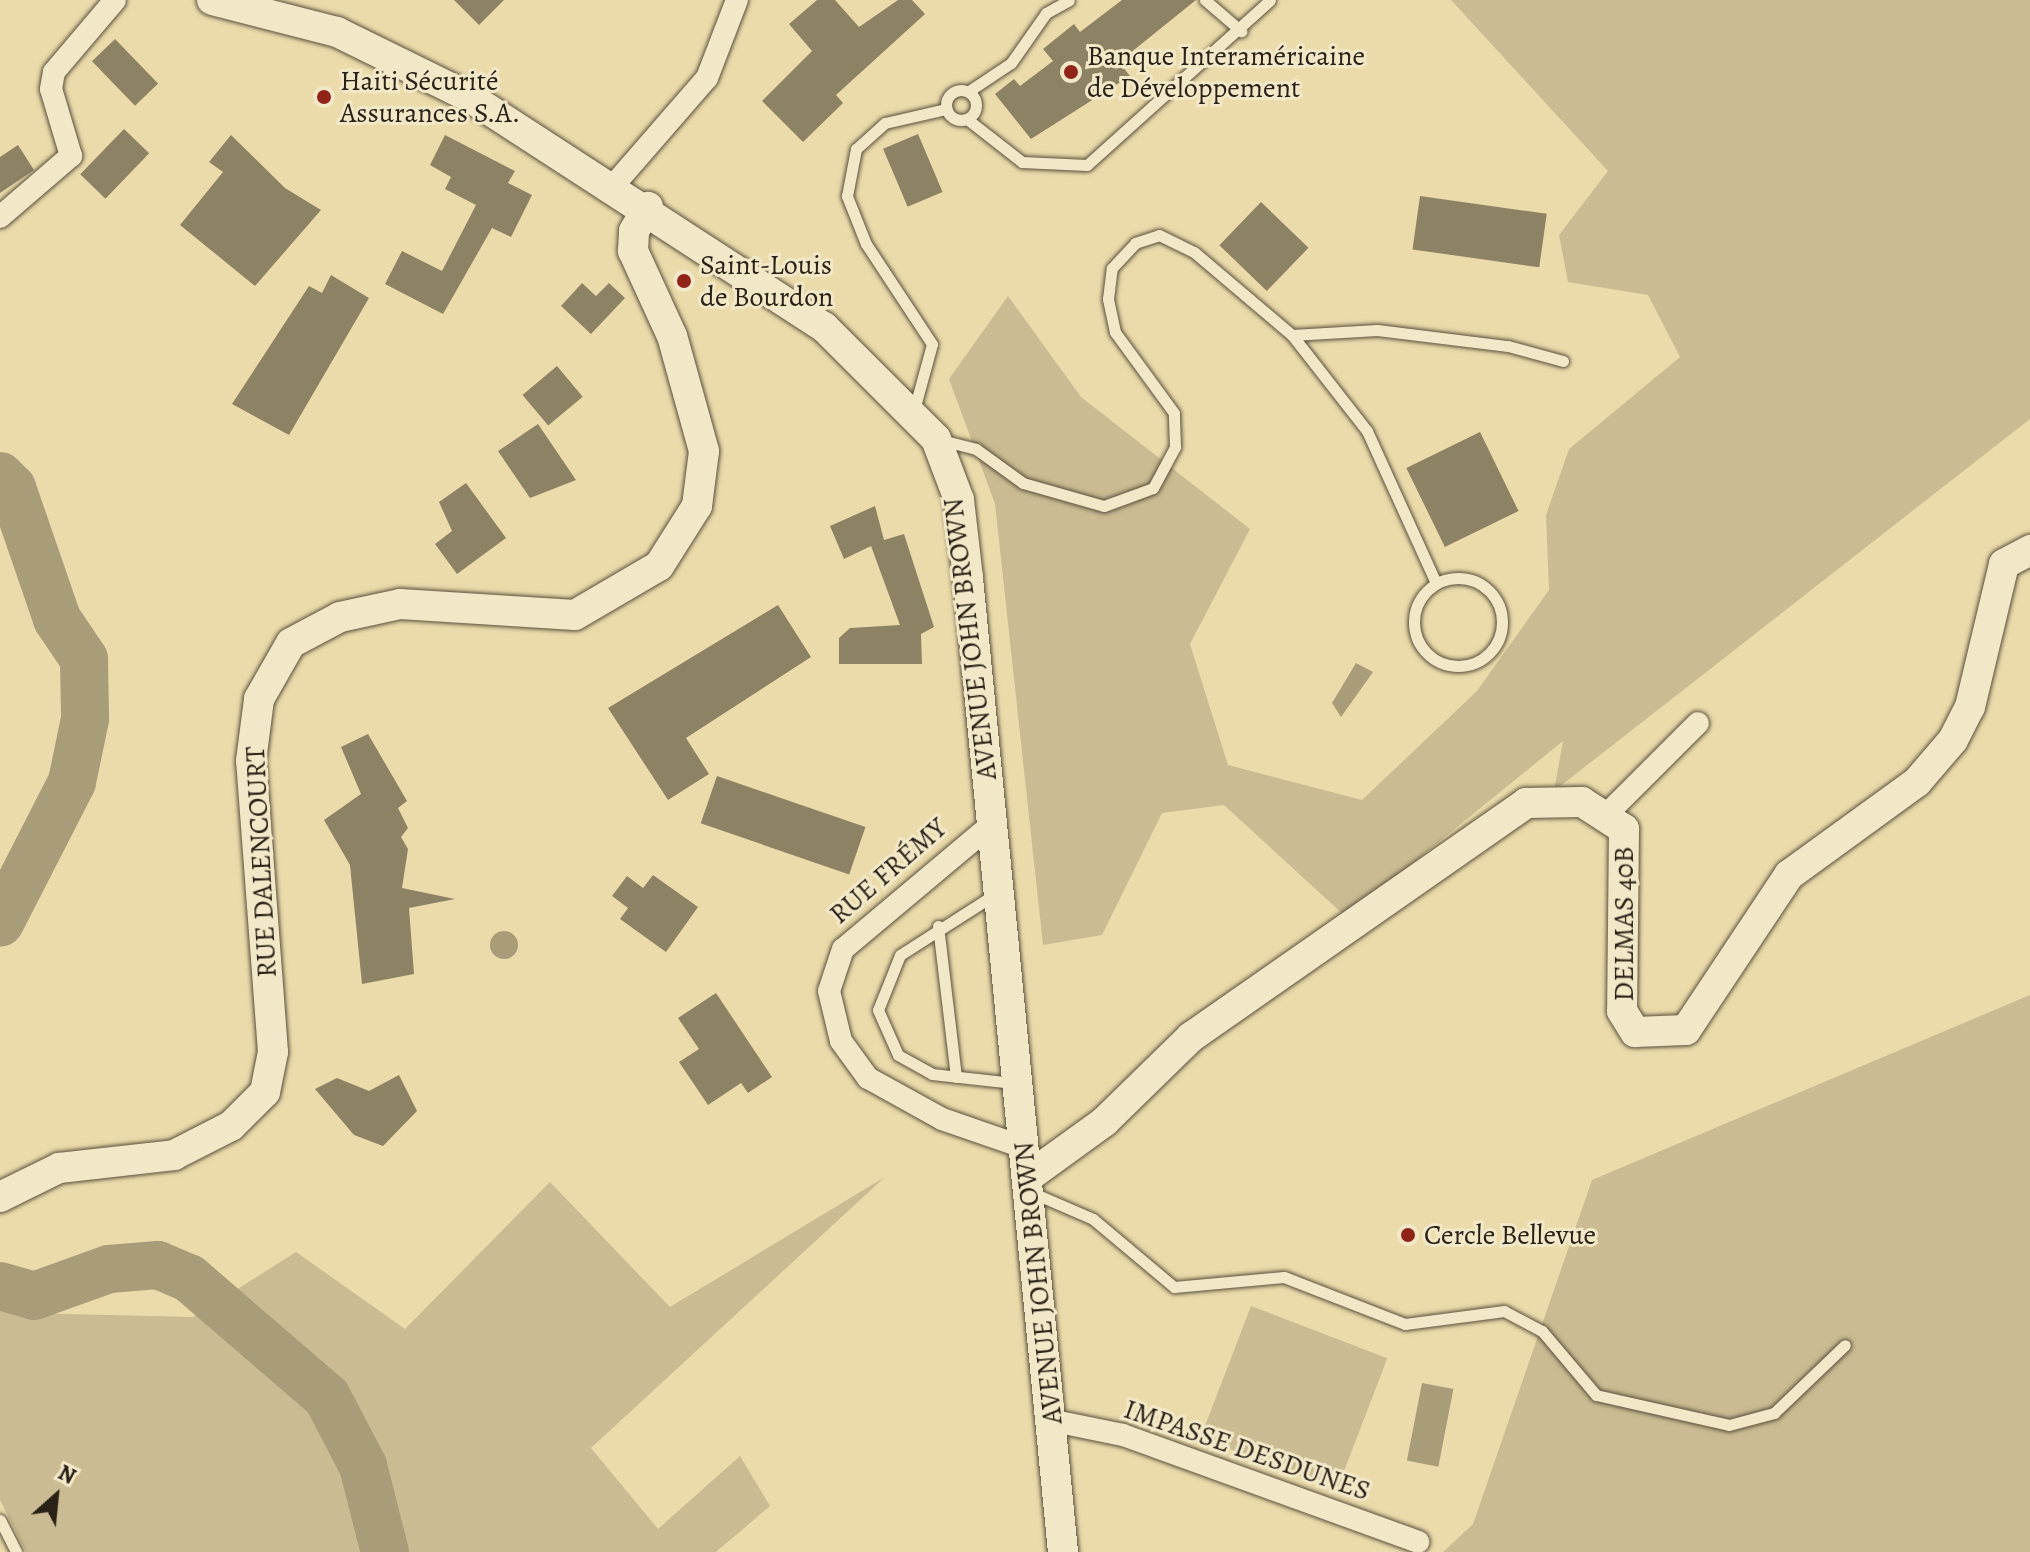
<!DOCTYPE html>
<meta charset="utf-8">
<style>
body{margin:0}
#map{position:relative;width:2030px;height:1552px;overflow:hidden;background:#ebdbab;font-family:Alegreya,serif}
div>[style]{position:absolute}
.green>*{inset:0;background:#cabb92;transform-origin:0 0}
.water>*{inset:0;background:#a99c79;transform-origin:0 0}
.round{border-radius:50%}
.river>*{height:48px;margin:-24px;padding:0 24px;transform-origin:24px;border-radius:24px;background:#a99c79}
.building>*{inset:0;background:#8e8264;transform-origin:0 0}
.roads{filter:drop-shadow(0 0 2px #5a503c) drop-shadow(0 0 2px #5a503c)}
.lane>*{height:11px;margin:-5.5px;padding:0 5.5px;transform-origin:5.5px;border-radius:5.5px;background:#f2e8c8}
.lane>.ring{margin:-5.5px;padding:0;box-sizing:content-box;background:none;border:11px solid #f2e8c8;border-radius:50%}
.street>*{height:22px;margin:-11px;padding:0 11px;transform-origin:11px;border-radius:11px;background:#f2e8c8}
.secondary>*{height:30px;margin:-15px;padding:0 15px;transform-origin:15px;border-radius:15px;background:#f2e8c8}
.dots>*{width:22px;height:22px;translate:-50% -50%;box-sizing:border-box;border:4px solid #f2e8c8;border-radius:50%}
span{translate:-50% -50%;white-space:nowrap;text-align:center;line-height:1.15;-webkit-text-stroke:6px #f2e8c8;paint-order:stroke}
.poi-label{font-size:28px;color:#2a2117}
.left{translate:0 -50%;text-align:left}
.street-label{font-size:28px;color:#2a2117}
.north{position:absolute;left:16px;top:1456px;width:80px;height:80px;-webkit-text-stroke:6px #f2e8c8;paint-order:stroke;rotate:27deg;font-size:22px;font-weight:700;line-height:32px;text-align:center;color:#2a2117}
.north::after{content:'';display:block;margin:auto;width:28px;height:36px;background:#2a2117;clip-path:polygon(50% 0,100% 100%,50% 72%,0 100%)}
</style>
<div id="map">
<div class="green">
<div style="clip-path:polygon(1451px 0,2030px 0,2030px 419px,1554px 791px,1563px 741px,1346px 917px,1224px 805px,1162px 813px,1102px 935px,1043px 945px,995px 504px,949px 379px,1008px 296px,1081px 397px,1250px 529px,1190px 644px,1228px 765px,1362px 800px,1477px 691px,1549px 590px,1546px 515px,1569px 449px,1680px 357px,1648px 295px,1568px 282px,1559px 235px,1608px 171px)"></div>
<div style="clip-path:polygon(2030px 995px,2030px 1552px,1443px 1552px,1473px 1524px,1592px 1180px)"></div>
<div style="clip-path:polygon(885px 1177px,591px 1448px,658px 1529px,740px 1456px,770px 1506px,716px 1552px,26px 1552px,0 1500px,0 1303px,25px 1313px,193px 1317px,296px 1252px,405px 1329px,550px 1182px,670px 1307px)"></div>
<div style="left:1251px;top:1306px;width:146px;height:141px;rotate:21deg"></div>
</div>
<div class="water">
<div style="clip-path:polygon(1356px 663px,1373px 672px,1341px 717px,1332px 703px)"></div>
<div class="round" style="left:490px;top:931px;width:28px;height:28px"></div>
<div style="left:1422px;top:1383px;width:32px;height:79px;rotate:11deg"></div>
</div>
<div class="river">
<div style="left:0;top:476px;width:17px;rotate:45deg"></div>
<div style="left:12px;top:488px;width:139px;rotate:71deg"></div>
<div style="left:57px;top:619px;width:48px;rotate:56deg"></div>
<div style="left:84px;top:659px;width:60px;rotate:89deg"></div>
<div style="left:85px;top:719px;width:64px;rotate:101.7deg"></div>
<div style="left:72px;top:782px;width:158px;rotate:117.1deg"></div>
<div style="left:0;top:1286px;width:35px;rotate:16deg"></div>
<div style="left:34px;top:1296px;width:80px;rotate:-19.8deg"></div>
<div style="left:109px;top:1269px;width:49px;rotate:-4.7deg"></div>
<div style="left:158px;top:1265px;width:34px;rotate:23deg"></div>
<div style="left:189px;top:1278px;width:182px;rotate:40.8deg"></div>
<div style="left:327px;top:1397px;width:78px;rotate:62.4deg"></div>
<div style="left:363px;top:1466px;width:89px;rotate:75.7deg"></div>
</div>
<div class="building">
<div style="clip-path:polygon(454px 0,504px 0,479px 25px)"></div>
<div style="clip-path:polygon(817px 0,835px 0,859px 27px,898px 0,912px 0,925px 14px,836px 95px,843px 103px,803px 142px,762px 101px,812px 51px,789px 24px)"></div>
<div style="clip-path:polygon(1122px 0,1196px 0,1119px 62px,1130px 76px,1031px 139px,995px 94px,1014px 79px,1020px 86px,1053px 61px,1043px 49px,1074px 24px,1080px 32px)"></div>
<div style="left:115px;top:39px;width:62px;height:32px;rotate:46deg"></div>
<div style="left:124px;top:129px;width:35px;height:63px;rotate:44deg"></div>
<div style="left:918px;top:134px;width:63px;height:38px;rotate:67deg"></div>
<div style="clip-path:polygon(231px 135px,285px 188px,321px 210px,255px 286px,180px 225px,223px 172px,209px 162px)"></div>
<div style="clip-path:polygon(445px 135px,515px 171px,508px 183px,532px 195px,511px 237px,492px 228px,443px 314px,385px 284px,402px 251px,442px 271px,476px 205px,445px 189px,451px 177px,430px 165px)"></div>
<div style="clip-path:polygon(18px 145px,34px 170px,0 193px,0 157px)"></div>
<div style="left:1420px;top:196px;width:128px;height:54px;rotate:8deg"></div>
<div style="left:1261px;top:202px;width:66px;height:60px;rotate:44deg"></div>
<div style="clip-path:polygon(331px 275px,369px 298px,289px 435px,232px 404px,309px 286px,322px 293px)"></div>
<div style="clip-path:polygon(582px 283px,596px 296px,609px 283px,625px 298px,591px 334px,561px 306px)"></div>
<div style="left:557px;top:366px;width:40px;height:45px;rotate:50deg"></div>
<div style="clip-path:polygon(538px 424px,576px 480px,530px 498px,498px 451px)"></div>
<div style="left:1480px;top:432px;width:88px;height:82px;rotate:64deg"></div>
<div style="clip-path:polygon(466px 483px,506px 538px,457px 574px,435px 544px,452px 531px,439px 502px)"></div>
<div style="clip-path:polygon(875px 506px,884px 540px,904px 534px,934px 627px,921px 634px,922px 664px,839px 664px,839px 638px,850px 628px,900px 625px,871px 546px,844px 559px,830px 526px)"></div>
<div style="clip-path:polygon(778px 605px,811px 657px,686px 738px,709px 774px,668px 800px,608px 708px)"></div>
<div style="clip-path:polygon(368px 734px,407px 801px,398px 808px,408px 828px,401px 837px,408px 849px,402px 888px,455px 899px,409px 908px,414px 974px,362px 984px,350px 865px,324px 820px,361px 794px,341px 747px)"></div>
<div style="left:717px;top:776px;width:157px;height:50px;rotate:19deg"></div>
<div style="clip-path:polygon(653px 875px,698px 907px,666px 952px,620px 919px,628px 908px,612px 896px,627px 876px,643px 888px)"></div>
<div style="clip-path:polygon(716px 993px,772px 1077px,748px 1093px,741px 1083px,708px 1105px,679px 1062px,699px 1049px,678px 1018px)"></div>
<div style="clip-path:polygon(399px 1075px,417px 1111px,383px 1146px,354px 1135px,315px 1089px,337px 1078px,369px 1091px)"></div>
</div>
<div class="roads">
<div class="lane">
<div style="left:1205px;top:0;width:48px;rotate:40.7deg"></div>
<div class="ring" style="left:946px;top:90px;width:19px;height:19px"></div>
<div style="left:969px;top:91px;width:50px;rotate:-33.7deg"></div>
<div style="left:1011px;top:63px;width:61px;rotate:-55deg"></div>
<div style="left:1046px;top:13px;width:26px;rotate:-29deg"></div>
<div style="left:967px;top:119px;width:70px;rotate:38deg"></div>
<div style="left:1022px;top:162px;width:65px;rotate:2.6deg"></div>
<div style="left:1087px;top:165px;width:246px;rotate:-42deg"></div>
<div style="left:1292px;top:335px;width:85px;rotate:-3.4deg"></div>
<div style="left:1377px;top:330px;width:132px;rotate:7deg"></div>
<div style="left:1508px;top:346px;width:57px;rotate:15.3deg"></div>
<div style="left:914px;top:410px;width:68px;rotate:-74.7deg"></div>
<div style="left:932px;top:344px;width:120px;rotate:-123.4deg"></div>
<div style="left:866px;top:244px;width:52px;rotate:-111.6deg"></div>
<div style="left:847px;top:196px;width:48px;rotate:-79.2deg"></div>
<div style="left:856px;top:149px;width:39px;rotate:-42deg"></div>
<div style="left:885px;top:123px;width:63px;rotate:-12.9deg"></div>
<div style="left:937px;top:439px;width:40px;rotate:14.4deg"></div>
<div style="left:976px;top:449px;width:58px;rotate:35.9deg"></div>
<div style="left:1023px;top:483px;width:84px;rotate:15.9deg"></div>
<div style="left:1104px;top:506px;width:52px;rotate:-20.2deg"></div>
<div style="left:1153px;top:488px;width:47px;rotate:-61.8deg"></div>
<div style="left:1175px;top:447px;width:34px;rotate:-92deg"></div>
<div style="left:1174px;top:413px;width:100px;rotate:-126.1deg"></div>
<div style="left:1115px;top:332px;width:34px;rotate:-102deg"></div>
<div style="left:1108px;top:299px;width:31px;rotate:-83deg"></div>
<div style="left:1112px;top:268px;width:34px;rotate:-47deg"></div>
<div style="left:1135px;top:243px;width:25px;rotate:-18deg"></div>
<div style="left:1159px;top:235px;width:39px;rotate:26deg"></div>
<div style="left:1194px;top:252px;width:128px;rotate:40.3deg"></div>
<div style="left:1292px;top:335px;width:122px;rotate:52deg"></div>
<div style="left:1367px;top:431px;width:167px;rotate:65.6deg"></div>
<div class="ring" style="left:1414px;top:578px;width:77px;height:77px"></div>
<div style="left:997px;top:893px;width:115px;rotate:147.4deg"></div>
<div style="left:900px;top:955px;width:59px;rotate:111.8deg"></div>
<div style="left:878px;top:1010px;width:49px;rotate:66deg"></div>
<div style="left:898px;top:1055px;width:39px;rotate:29deg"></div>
<div style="left:932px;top:1074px;width:82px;rotate:6.3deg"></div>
<div style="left:938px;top:926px;width:152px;rotate:83.2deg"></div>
<div style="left:1033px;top:1193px;width:65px;rotate:23.4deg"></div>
<div style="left:1093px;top:1219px;width:106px;rotate:40deg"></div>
<div style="left:1174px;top:1287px;width:110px;rotate:-5.2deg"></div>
<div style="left:1284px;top:1277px;width:130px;rotate:21.2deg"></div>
<div style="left:1405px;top:1324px;width:100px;rotate:-7.5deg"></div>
<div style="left:1504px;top:1311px;width:43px;rotate:27.8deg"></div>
<div style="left:1542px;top:1331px;width:84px;rotate:49.8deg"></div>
<div style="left:1596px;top:1395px;width:136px;rotate:12.7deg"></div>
<div style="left:1729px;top:1425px;width:47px;rotate:-14.9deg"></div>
<div style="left:1774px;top:1413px;width:98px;rotate:-43.8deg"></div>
<div style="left:0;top:1520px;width:36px;rotate:63deg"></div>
</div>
<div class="street">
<div style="left:613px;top:186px;width:143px;rotate:-49deg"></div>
<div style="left:707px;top:78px;width:84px;rotate:-69deg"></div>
<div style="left:0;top:217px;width:94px;rotate:-40.7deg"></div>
<div style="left:71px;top:156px;width:70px;rotate:-106.6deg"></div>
<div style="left:51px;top:89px;width:17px;rotate:-80deg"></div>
<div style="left:54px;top:72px;width:94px;rotate:-49.7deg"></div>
<div style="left:1608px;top:813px;width:127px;rotate:-45deg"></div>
<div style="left:991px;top:825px;width:193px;rotate:140deg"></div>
<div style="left:843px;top:949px;width:44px;rotate:108.4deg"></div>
<div style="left:829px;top:991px;width:51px;rotate:76.5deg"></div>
<div style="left:841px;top:1041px;width:46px;rotate:53.9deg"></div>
<div style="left:868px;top:1078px;width:85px;rotate:29deg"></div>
<div style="left:942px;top:1119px;width:86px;rotate:19.1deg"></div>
<div style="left:1054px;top:1421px;width:70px;rotate:11.5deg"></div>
<div style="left:1123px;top:1435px;width:314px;rotate:19.9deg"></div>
</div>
<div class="secondary">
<div style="left:212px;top:0;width:129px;rotate:14.4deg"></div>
<div style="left:337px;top:32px;width:149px;rotate:26.2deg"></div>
<div style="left:471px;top:98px;width:421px;rotate:33deg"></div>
<div style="left:824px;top:327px;width:158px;rotate:45deg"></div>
<div style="left:936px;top:439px;width:65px;rotate:69.3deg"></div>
<div style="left:959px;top:500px;width:79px;rotate:83.4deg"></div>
<div style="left:968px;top:578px;width:979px;rotate:84.43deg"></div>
<div style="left:1028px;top:1177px;width:94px;rotate:-35.9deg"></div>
<div style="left:1104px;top:1122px;width:122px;rotate:-44.3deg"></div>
<div style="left:1191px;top:1037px;width:409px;rotate:-34.9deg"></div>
<div style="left:1526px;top:803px;width:56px;rotate:-1deg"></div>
<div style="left:1582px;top:802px;width:50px;rotate:32.7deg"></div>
<div style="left:1624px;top:829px;width:182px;rotate:90.6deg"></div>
<div style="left:1622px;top:1011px;width:25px;rotate:58deg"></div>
<div style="left:1635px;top:1032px;width:51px;rotate:-2.2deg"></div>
<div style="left:1686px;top:1030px;width:186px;rotate:-56.4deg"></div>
<div style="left:1789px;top:875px;width:158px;rotate:-36deg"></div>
<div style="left:1917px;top:782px;width:55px;rotate:-49.4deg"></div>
<div style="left:1953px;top:740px;width:37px;rotate:-63deg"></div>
<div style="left:1970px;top:707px;width:147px;rotate:-76.6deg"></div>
<div style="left:2004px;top:564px;width:30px;rotate:-28deg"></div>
<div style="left:0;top:1197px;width:66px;rotate:-26.2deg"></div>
<div style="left:59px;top:1168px;width:116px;rotate:-6.4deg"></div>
<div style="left:174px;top:1155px;width:64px;rotate:-27deg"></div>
<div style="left:231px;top:1126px;width:48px;rotate:-45deg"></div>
<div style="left:265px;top:1092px;width:41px;rotate:-78.7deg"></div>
<div style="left:273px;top:1052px;width:292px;rotate:-94.3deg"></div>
<div style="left:251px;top:761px;width:63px;rotate:-82.6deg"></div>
<div style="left:259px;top:699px;width:64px;rotate:-60.3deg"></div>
<div style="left:291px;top:643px;width:55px;rotate:-28deg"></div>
<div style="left:340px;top:617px;width:61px;rotate:-12.2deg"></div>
<div style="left:400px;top:604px;width:175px;rotate:3.6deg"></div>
<div style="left:575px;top:615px;width:97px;rotate:-30.3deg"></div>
<div style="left:659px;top:566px;width:71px;rotate:-57.7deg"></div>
<div style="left:697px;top:506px;width:55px;rotate:-82.7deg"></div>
<div style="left:704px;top:451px;width:119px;rotate:-105.5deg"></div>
<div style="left:672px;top:336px;width:94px;rotate:-114.6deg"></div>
<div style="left:633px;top:251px;width:20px;rotate:-87deg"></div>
<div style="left:634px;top:231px;width:28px;rotate:-60deg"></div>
</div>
</div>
<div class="dots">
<div style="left:1071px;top:72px;background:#8f2418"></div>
<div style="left:324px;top:97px;background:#8f2418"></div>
<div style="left:684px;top:281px;background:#8f2418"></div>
<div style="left:1408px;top:1235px;background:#8f2418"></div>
</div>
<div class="poi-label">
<span class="left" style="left:1087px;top:72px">Banque Interaméricaine<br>de Développement</span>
<span class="left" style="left:340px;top:97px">Haiti Sécurité<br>Assurances S.A.</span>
<span class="left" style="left:700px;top:281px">Saint-Louis<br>de Bourdon</span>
<span class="left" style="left:1424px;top:1235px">Cercle Bellevue</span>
</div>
<div class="street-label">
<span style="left:970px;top:639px;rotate:-97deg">AVENUE JOHN BROWN</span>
<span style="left:261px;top:862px;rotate:-93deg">RUE DALENCOURT</span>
<span style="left:888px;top:871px;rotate:-41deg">RUE FRÉMY</span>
<span style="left:1624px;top:924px;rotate:-90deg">DELMAS 40B</span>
<span style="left:1038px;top:1283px;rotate:-96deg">AVENUE JOHN BROWN</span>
<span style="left:1247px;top:1450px;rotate:19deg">IMPASSE DESDUNES</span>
</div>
<div class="north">N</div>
</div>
